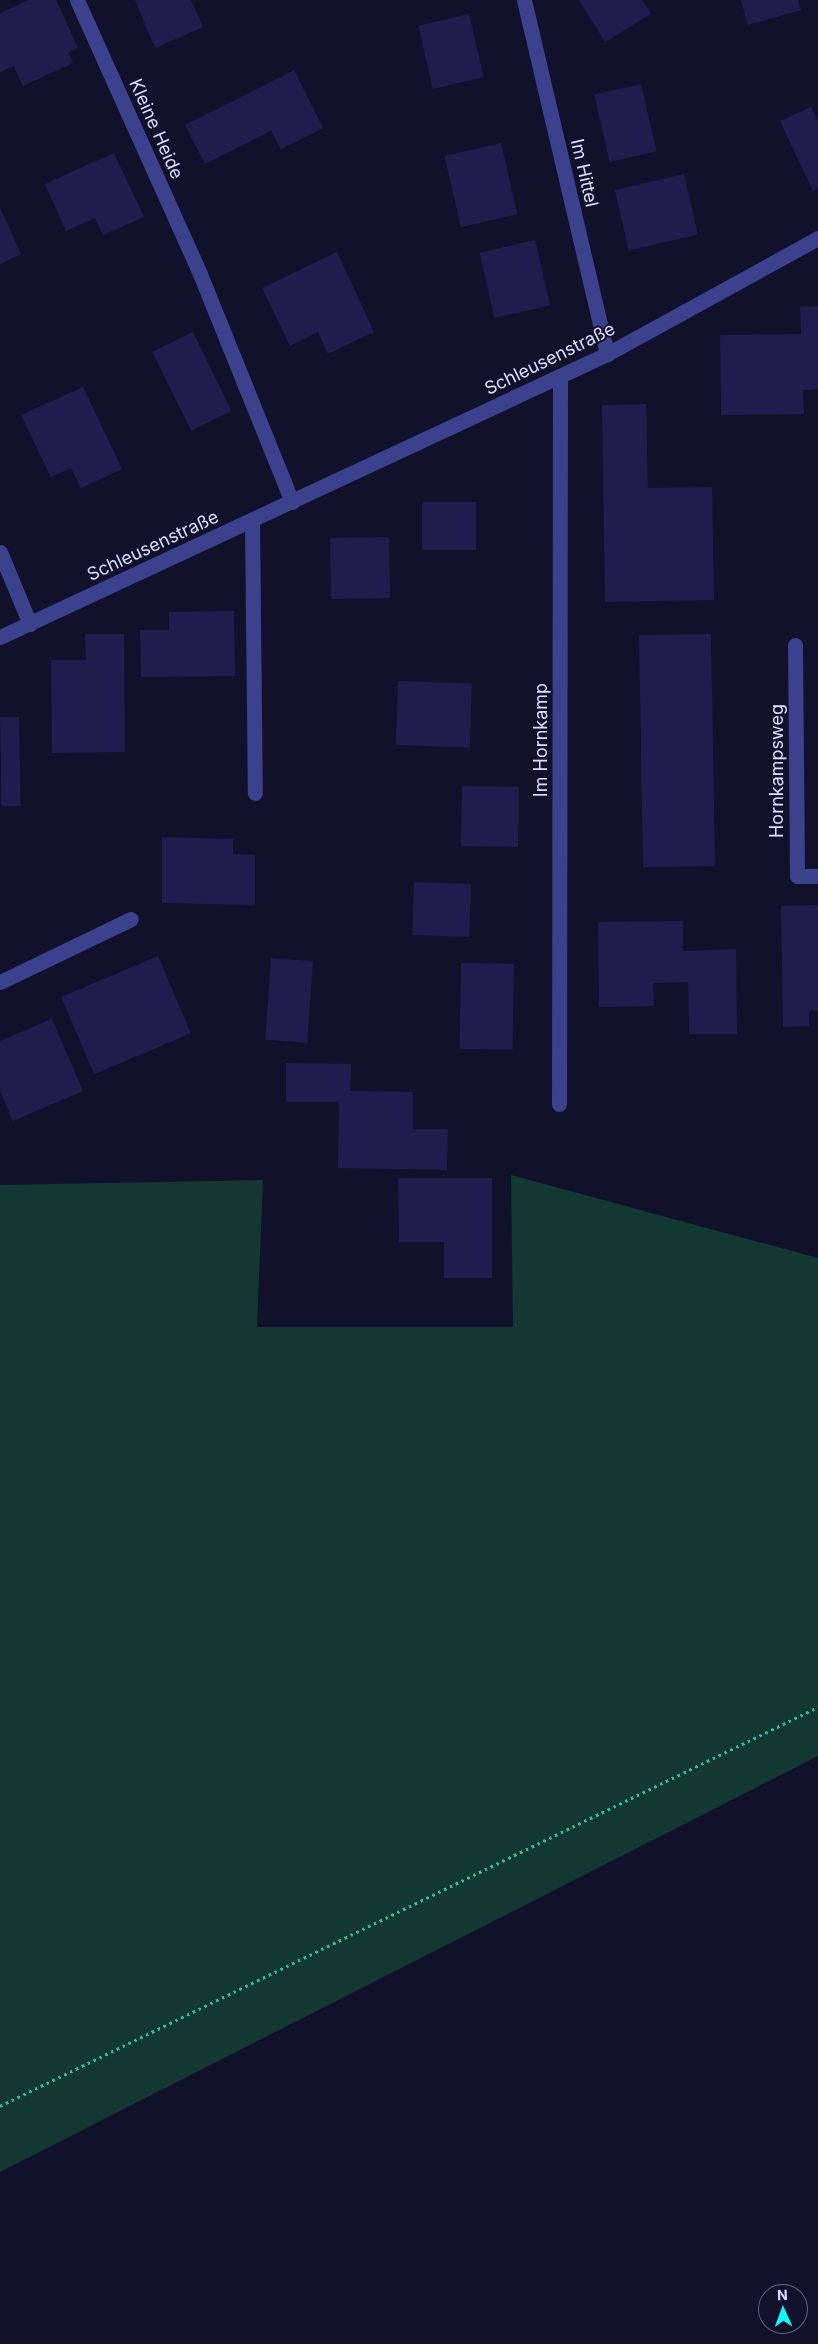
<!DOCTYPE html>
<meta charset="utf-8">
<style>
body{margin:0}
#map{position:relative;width:818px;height:2344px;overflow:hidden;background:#12112c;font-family:Inter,sans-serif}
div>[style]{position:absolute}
.green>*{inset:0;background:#133731}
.building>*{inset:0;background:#211c4e;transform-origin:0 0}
.path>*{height:3px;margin-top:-1.5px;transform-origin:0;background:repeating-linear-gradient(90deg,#2dc2a8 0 2.5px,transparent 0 6.5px)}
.minor>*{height:15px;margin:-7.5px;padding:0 7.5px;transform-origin:7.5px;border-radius:7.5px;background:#3b418c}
span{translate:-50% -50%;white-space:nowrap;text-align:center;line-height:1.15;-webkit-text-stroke:4px #12112c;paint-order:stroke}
.street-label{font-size:18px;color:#dcdcff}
.north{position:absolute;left:758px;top:2284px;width:50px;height:50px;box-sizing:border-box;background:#12112c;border:1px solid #636280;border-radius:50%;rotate:358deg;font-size:14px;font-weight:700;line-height:20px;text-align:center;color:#dcdcff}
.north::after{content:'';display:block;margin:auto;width:18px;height:22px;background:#08fffc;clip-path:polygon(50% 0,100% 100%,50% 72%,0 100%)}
</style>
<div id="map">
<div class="green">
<div style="clip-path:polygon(511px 1175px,818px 1258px,818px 1756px,0 2172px,0 1185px,263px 1180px,257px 1327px,513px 1327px)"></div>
</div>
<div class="building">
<div style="clip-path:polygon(29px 0,56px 0,78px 48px,68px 52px,73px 63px,23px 86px,14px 66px,0 72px,0 13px)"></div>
<div style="clip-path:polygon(135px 0,191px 0,203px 27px,155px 48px)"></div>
<div style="clip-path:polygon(579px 0,642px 0,651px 14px,605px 42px)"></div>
<div style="clip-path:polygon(741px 0,798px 0,801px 10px,748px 25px)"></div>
<div style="left:469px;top:14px;width:65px;height:52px;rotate:77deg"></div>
<div style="clip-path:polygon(294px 70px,323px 128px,281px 149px,271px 131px,205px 164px,185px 125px)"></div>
<div style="left:641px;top:84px;width:69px;height:48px;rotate:77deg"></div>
<div style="clip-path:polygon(811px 107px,818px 121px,818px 188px,813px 191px,780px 121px)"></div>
<div style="left:501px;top:143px;width:73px;height:58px;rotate:77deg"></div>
<div style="clip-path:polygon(114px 153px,144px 217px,103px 235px,95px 218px,66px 231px,45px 184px)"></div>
<div style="left:684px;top:174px;width:62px;height:71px;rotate:77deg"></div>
<div style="clip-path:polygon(0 208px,21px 254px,0 264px)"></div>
<div style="left:535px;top:240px;width:67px;height:57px;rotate:77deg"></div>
<div style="clip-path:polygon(337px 252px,374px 332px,328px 354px,318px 332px,290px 346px,262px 288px)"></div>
<div style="clip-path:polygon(818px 306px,818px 389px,803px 390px,804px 414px,721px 415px,720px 335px,801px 334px,800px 307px)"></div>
<div style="left:193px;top:332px;width:88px;height:45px;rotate:64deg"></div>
<div style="clip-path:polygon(83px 387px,122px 469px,81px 488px,71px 468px,51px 477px,21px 415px)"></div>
<div style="clip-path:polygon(646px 404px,648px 488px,712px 487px,714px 600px,605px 602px,602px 405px)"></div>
<div style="left:422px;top:502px;width:54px;height:48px"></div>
<div style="left:389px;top:537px;width:61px;height:59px;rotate:89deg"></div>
<div style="clip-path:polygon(234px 611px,235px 676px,141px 677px,140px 630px,169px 630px,169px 612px)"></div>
<div style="clip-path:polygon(85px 634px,124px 634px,125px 752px,52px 753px,51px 660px,86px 660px)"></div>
<div style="left:711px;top:634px;width:232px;height:72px;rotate:89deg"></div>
<div style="left:398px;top:681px;width:74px;height:64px;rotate:2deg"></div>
<div style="left:19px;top:717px;width:89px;height:19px;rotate:89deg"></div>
<div style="left:462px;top:786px;width:57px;height:60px;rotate:1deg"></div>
<div style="clip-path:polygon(162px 837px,233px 839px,233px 854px,255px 855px,255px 905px,162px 903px)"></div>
<div style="left:414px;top:882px;width:57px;height:53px;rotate:2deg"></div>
<div style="clip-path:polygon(818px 905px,818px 1011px,809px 1011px,809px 1026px,783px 1027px,781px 906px)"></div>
<div style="clip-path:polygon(683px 921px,683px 951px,736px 949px,737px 1034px,689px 1034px,688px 982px,653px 983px,654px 1006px,599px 1007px,598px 922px)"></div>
<div style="left:158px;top:956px;width:84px;height:105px;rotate:67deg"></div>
<div style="left:271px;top:958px;width:42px;height:82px;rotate:4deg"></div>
<div style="left:461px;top:963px;width:53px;height:86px;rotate:1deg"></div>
<div style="clip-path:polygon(52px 1019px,83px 1091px,13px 1121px,0 1091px,0 1041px)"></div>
<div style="clip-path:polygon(286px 1063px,351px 1064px,350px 1091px,413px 1092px,413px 1129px,448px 1129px,447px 1170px,338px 1168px,339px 1102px,286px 1102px)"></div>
<div style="clip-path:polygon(398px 1178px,492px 1178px,492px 1278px,444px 1278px,444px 1242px,399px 1242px)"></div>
</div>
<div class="path">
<div style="left:0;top:2106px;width:910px;rotate:-26deg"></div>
</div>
<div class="minor">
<div style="left:77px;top:0;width:300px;rotate:65.8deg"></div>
<div style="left:200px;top:274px;width:246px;rotate:68deg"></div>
<div style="left:524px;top:0;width:364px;rotate:76.8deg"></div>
<div style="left:252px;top:520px;width:273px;rotate:89.4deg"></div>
<div style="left:0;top:552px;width:78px;rotate:67.4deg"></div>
<div style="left:0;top:637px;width:670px;rotate:-25deg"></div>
<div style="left:607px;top:354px;width:241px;rotate:-28.8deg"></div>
<div style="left:795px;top:645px;width:231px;rotate:89.5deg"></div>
<div style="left:797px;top:876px;width:21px"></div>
<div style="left:0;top:982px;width:145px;rotate:-25.7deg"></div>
<div style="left:559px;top:1104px;width:728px;rotate:-89.92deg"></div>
</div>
<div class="street-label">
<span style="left:156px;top:129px;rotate:66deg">Kleine Heide</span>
<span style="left:584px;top:173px;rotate:77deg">Im Hittel</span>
<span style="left:550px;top:359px;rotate:-26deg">Schleusenstraße</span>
<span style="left:153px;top:546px;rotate:-25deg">Schleusenstraße</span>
<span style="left:541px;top:740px;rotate:-90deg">Im Hornkamp</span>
<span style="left:777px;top:771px;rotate:-90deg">Hornkampsweg</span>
</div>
<div class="north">N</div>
</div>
